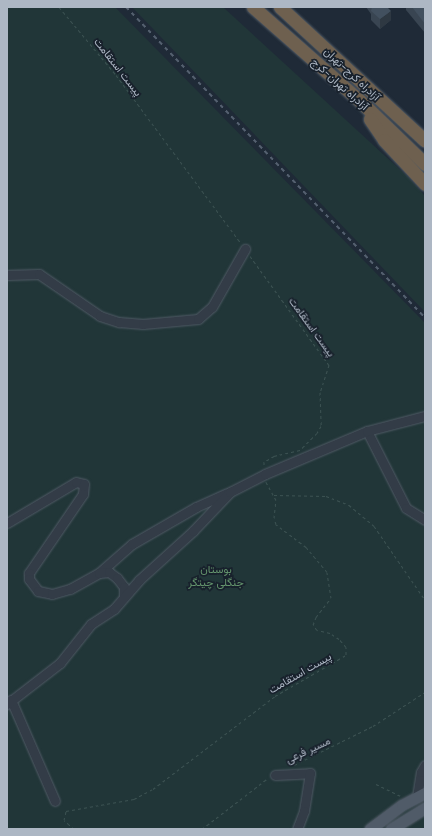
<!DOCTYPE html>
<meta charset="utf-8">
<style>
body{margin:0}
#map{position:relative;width:432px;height:836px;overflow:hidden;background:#1f2a37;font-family:"DM Sans",Vazirmatn,sans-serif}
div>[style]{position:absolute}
.green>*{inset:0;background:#213638}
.path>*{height:1px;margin-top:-0.5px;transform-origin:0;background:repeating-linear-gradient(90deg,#3c5252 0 3px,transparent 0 6px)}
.roads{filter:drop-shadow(0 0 1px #505a65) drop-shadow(0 0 1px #505a65)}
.minor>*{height:9px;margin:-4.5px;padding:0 4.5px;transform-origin:4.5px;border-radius:4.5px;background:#333c47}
.major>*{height:11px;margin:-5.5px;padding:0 5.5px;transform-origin:5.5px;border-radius:5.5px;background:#505b68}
.highway>*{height:13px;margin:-6.5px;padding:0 6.5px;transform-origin:6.5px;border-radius:6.5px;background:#6e604f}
.rail>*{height:2px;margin-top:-1px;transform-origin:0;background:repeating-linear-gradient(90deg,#54606f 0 4px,transparent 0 8px)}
.wall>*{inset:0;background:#394552}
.shaded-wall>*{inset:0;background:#2e3842}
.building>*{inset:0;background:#42505f}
span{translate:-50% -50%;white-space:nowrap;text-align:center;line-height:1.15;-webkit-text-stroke:3.5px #18212c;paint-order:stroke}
.street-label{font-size:11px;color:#adb7c4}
.park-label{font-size:11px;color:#64956d}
.frame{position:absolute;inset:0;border:8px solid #adb7c4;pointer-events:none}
</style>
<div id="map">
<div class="green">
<div style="clip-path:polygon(7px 7px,115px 7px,425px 323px,425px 829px,7px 829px)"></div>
<div style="clip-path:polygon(132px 7px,223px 7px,408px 177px,425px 196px,425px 312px)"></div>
</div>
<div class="path">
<div style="left:59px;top:7px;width:89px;rotate:50deg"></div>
<div style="left:116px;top:75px;width:208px;rotate:53.4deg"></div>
<div style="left:250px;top:256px;width:135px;rotate:54.1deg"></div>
<div style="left:329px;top:365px;width:28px;rotate:108deg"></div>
<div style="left:320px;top:392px;width:34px;rotate:88deg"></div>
<div style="left:321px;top:426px;width:8px;rotate:120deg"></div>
<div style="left:317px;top:433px;width:24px;rotate:135deg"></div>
<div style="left:300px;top:450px;width:27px;rotate:167deg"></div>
<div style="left:274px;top:456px;width:12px;rotate:149deg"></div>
<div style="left:264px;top:462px;width:3px;rotate:90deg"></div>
<div style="left:274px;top:495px;width:52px;rotate:1.1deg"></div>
<div style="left:326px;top:496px;width:25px;rotate:21deg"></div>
<div style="left:349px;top:505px;width:33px;rotate:40deg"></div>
<div style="left:374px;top:526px;width:90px;rotate:55.4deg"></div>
<div style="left:294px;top:765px;width:88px;rotate:-26.3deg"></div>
<div style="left:373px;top:726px;width:62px;rotate:-33.2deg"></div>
<div style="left:376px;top:784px;width:28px;rotate:26deg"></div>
<div style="left:74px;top:829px;width:13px;rotate:-138deg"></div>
<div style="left:64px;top:820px;width:9px;rotate:-77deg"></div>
<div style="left:66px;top:811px;width:69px;rotate:-10deg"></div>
<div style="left:134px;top:799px;width:21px;rotate:-28deg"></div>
<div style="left:153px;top:789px;width:153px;rotate:-37.3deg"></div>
<div style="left:275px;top:696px;width:82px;rotate:-30deg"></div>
<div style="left:346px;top:655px;width:8px;rotate:-90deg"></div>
<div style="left:346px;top:647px;width:11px;rotate:-131deg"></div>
<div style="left:339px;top:639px;width:11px;rotate:-146deg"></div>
<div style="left:330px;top:633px;width:13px;rotate:-167deg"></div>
<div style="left:317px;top:630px;width:6px;rotate:-129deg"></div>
<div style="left:313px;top:625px;width:9px;rotate:-69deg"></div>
<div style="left:316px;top:617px;width:24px;rotate:-52deg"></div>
<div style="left:331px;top:598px;width:26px;rotate:-99deg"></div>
<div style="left:327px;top:572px;width:33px;rotate:-130deg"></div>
<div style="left:306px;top:547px;width:38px;rotate:-143deg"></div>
<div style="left:276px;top:524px;width:6px;rotate:-108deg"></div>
<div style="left:274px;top:518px;width:18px;rotate:-84deg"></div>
<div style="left:276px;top:500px;width:21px;rotate:-119deg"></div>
<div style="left:202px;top:829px;width:83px;rotate:-37.7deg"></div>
</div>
<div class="roads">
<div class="minor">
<div style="left:7px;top:275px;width:32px;rotate:-2deg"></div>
<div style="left:39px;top:274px;width:74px;rotate:34.5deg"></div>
<div style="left:100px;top:316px;width:20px;rotate:18deg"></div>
<div style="left:119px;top:322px;width:24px;rotate:5deg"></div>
<div style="left:143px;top:324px;width:55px;rotate:-5.2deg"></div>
<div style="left:198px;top:319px;width:18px;rotate:-41deg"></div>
<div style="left:212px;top:307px;width:67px;rotate:-60.4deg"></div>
<div style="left:367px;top:431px;width:86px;rotate:63.1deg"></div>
<div style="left:406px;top:508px;width:22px;rotate:32deg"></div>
<div style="left:7px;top:523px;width:80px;rotate:-30.7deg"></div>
<div style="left:76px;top:482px;width:8px;rotate:14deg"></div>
<div style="left:84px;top:484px;width:10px;rotate:96deg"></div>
<div style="left:83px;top:494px;width:96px;rotate:124.4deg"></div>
<div style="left:29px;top:573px;width:6px;rotate:90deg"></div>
<div style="left:29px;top:579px;width:15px;rotate:53deg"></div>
<div style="left:38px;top:591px;width:14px;rotate:12deg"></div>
<div style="left:52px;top:594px;width:19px;rotate:-16deg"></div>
<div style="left:70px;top:589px;width:33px;rotate:-29deg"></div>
<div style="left:99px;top:573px;width:44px;rotate:-41.3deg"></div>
<div style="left:132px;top:544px;width:74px;rotate:-30deg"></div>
<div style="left:196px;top:507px;width:34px;rotate:-24deg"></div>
<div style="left:99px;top:573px;width:10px;rotate:-6deg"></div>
<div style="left:109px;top:572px;width:10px;rotate:37deg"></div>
<div style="left:117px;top:578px;width:11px;rotate:52deg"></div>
<div style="left:124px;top:587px;width:10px;rotate:90deg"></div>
<div style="left:11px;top:700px;width:110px;rotate:66.5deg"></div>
<div style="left:7px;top:704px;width:67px;rotate:-37.7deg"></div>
<div style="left:60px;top:663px;width:50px;rotate:-51.5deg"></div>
<div style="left:91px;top:624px;width:27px;rotate:-33deg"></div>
<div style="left:114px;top:609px;width:38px;rotate:-49deg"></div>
<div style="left:139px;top:580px;width:73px;rotate:-42.2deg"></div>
<div style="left:193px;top:531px;width:54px;rotate:-46.5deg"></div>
<div style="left:230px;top:492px;width:39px;rotate:-27deg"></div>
<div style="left:265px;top:474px;width:111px;rotate:-22.9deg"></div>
<div style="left:367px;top:431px;width:60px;rotate:-14.5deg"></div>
<div style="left:275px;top:775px;width:35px;rotate:-3deg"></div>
<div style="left:310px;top:773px;width:38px;rotate:99deg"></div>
<div style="left:304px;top:811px;width:19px;rotate:111deg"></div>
<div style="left:417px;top:797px;width:25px;rotate:-81deg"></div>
<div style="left:421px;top:772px;width:8px;rotate:-60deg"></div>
</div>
<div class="major">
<div style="left:370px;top:829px;width:40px;rotate:-37deg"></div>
<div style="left:402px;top:805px;width:26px;rotate:-28deg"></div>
<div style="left:391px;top:829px;width:40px;rotate:-32deg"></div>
</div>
<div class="highway">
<div style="left:253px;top:7px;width:141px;rotate:41.3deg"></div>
<div style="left:359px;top:100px;width:92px;rotate:44.1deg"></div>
<div style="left:280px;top:7px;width:197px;rotate:42.7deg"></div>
<div style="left:370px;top:119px;width:25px;rotate:56deg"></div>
<div style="left:384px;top:140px;width:60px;rotate:47deg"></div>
</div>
</div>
<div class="rail">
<div style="left:126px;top:7px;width:431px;rotate:46.1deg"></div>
</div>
<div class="wall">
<div style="clip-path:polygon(366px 7px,387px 7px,391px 20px,380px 29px,371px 20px,371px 14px)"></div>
<div style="clip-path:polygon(406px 7px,425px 7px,425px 33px,406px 10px)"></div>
</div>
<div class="shaded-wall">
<div style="clip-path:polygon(391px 11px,391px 20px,380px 29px,380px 19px)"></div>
</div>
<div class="building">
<div style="clip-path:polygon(372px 7px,387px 7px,391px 11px,380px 19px,371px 11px)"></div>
<div style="clip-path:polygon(412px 7px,425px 7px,425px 24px)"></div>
</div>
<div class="street-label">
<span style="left:118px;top:67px;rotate:52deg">پیست استقامت</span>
<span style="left:352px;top:74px;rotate:43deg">آزادراه کرج-تهران</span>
<span style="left:340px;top:84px;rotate:42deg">آزادراه تهران-کرج</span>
<span style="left:312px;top:327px;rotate:54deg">پیست استقامت</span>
<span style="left:300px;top:673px;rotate:-30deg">پیست استقامت</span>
<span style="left:308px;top:750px;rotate:-25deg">مسیر فرعی</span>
</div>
<div class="park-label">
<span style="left:216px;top:576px">بوستان<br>جنگلی چیتگر</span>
</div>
<div class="frame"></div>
</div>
